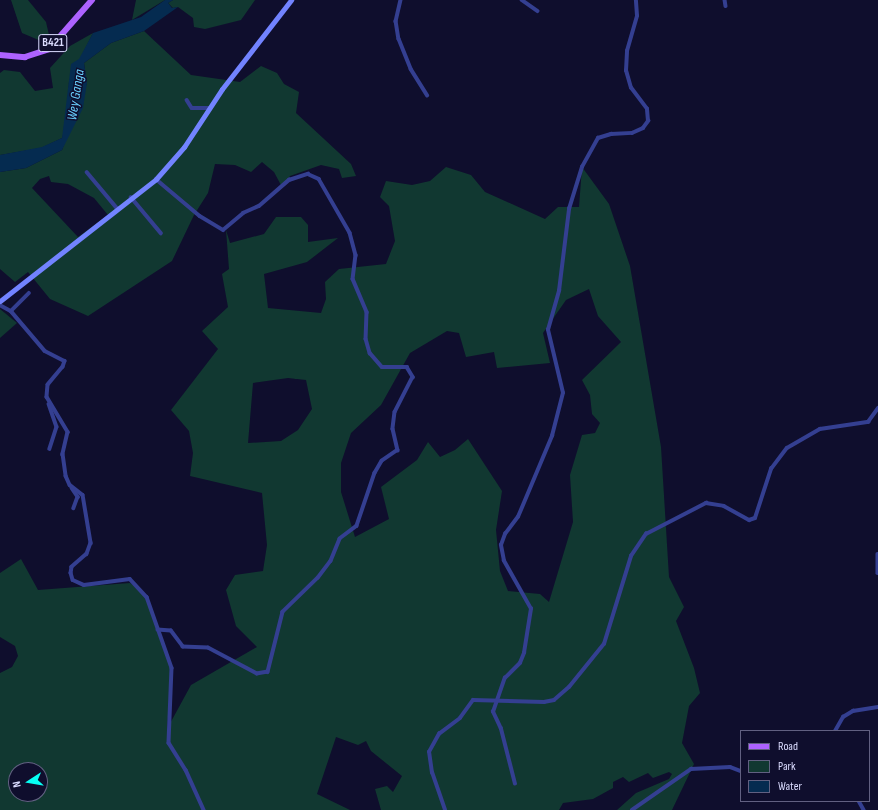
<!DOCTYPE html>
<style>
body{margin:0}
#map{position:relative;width:878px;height:810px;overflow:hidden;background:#0f0e2d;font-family:"Sofia Sans Condensed",sans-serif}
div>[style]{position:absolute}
.green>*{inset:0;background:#113831}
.water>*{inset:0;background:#052b50}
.street>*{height:3.5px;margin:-1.75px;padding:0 1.75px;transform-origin:1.75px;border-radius:1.75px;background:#343f91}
.secondary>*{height:5px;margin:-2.5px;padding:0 2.5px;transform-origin:2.5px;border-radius:2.5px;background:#7283ff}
.primary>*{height:5.5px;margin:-2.75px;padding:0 2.75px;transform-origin:2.75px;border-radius:2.75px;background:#ad62ff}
span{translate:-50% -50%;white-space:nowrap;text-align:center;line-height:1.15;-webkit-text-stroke:3px #0f0e2d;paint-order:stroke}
.shield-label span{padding:1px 3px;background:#0f0e2d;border:1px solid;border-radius:3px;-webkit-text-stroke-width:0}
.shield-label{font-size:12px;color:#dbdcff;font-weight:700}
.water-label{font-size:14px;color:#69d0ff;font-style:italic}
.legend{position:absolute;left:740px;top:730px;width:130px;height:72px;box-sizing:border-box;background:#0f0e2d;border:1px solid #616081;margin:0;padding:5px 7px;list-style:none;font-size:12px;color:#dbdcff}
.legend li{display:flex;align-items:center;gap:8px;height:20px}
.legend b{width:20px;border:1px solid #616081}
.north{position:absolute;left:8px;top:762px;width:40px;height:40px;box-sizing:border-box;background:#0f0e2d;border:1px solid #616081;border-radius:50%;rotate:258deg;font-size:11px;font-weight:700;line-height:16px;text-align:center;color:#dbdcff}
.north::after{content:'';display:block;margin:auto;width:14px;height:18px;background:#07fff3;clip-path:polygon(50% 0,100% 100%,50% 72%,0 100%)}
</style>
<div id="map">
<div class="green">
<div style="clip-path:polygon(11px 0,28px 0,46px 22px,49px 35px,41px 41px,22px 33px)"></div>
<div style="clip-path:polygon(136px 0,165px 0,132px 20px)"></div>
<div style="clip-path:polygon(173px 0,255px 0,241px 20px,205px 29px,194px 27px,193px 18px,178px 7px,173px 8px,168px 3px)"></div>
<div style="clip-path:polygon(evenodd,144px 31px,191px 75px,240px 82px,261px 66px,277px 73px,284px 84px,299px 92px,296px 113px,351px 164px,356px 176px,342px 178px,339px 169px,321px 165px,290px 176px,282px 187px,274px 172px,262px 162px,251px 172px,235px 165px,215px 164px,208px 193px,194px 215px,172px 261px,88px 316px,50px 299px,28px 272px,15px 282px,0 269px,0 172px,26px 168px,62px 150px,87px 83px,84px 63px,111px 43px,144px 31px,49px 176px,51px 182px,68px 184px,94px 198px,108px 215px,78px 237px,32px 188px,40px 179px,49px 176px)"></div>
<div style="clip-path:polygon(93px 33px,69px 81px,67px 122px,62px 138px,41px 148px,0 155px,0 73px,4px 70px,20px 72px,35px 91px,53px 88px,50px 68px,70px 46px)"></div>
<div style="clip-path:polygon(evenodd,446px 167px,471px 175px,485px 192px,545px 219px,558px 207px,579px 207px,582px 167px,609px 204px,630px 266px,661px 447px,669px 577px,684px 607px,676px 621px,694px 668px,700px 693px,689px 706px,682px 743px,694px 764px,672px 810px,617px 810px,636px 793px,669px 779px,672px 774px,669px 772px,653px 778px,648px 773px,629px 782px,623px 777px,613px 782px,613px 788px,593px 799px,563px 803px,559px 810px,381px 810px,375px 789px,387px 786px,393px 792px,402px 776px,371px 751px,366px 741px,358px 745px,336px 737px,317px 794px,350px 810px,0 810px,0 673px,12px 667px,18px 656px,15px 646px,0 637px,0 573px,21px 559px,38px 590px,130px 583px,143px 592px,172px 668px,167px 729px,191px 685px,257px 647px,236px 626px,226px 590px,235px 575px,263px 571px,267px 545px,262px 493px,190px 476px,193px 453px,189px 431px,171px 410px,218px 349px,202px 331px,228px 307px,222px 274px,229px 269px,226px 230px,230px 243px,264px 234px,276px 217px,301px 217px,308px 225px,308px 242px,338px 238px,307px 262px,264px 274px,268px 308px,321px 313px,326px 299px,325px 282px,339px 269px,386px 264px,395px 241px,389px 206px,380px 197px,386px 181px,412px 185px,430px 181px,446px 167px,589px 289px,598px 316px,621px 342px,582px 380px,590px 395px,592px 414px,600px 423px,595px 433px,582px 435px,570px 475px,573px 522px,549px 602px,540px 594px,508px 591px,500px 571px,496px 530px,502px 491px,468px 439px,455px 450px,440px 457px,428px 442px,417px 460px,381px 487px,389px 519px,355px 537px,341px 492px,341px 463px,351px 433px,381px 405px,410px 353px,447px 331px,459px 333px,466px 357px,494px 352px,497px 368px,550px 363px,543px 333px,566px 300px,589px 289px,446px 167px,288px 378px,306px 380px,312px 409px,298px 430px,281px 441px,248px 443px,253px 383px,288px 378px,446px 167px,16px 770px,40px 770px,40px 794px,16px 794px,16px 770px)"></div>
<div style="clip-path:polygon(0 309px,17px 323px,0 338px)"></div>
</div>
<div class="water">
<div style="clip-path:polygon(165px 0,173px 0,168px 3px,172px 8px,178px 7px,144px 31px,111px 43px,84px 63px,87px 83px,83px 108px,62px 150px,26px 168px,0 172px,0 155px,42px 147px,62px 138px,71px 64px,79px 59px,93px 33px,141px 17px)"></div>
</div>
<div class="street">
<div style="left:401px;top:0;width:22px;rotate:103deg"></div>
<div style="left:396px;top:21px;width:18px;rotate:81deg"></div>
<div style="left:399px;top:39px;width:32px;rotate:68deg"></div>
<div style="left:411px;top:69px;width:31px;rotate:58deg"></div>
<div style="left:522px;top:0;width:19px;rotate:35deg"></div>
<div style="left:725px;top:0;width:6px;rotate:81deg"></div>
<div style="left:187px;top:100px;width:9px;rotate:58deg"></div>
<div style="left:192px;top:108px;width:17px"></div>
<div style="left:87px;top:172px;width:47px;rotate:50.2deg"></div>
<div style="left:156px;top:179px;width:57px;rotate:40.1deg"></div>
<div style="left:200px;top:216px;width:27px;rotate:31deg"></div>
<div style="left:223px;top:230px;width:26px;rotate:-40deg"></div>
<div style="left:243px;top:213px;width:17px;rotate:-24deg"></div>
<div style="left:259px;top:206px;width:40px;rotate:-41deg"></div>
<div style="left:289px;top:180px;width:20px;rotate:-18deg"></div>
<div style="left:308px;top:174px;width:12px;rotate:24deg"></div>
<div style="left:319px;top:179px;width:62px;rotate:60.1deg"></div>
<div style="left:350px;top:233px;width:23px;rotate:75deg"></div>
<div style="left:356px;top:255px;width:24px;rotate:97deg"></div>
<div style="left:353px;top:279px;width:36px;rotate:67deg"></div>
<div style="left:367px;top:312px;width:27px;rotate:92deg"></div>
<div style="left:366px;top:339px;width:15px;rotate:74deg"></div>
<div style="left:370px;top:353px;width:18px;rotate:49deg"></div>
<div style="left:382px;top:367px;width:25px"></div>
<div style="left:407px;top:367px;width:12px;rotate:59deg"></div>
<div style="left:413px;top:377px;width:39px;rotate:117deg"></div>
<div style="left:395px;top:412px;width:17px;rotate:97deg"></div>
<div style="left:393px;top:429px;width:22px;rotate:77deg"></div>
<div style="left:398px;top:450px;width:19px;rotate:145deg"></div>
<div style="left:382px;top:461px;width:14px;rotate:120deg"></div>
<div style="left:375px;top:473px;width:56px;rotate:108.8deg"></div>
<div style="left:357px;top:526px;width:21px;rotate:143deg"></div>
<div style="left:340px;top:539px;width:24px;rotate:112deg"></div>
<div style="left:331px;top:561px;width:21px;rotate:127deg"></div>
<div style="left:318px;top:578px;width:49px;rotate:135.8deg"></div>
<div style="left:283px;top:612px;width:62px;rotate:104deg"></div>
<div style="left:268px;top:672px;width:11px;rotate:170deg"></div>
<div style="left:257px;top:674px;width:55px;rotate:-152deg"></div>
<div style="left:208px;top:648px;width:25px;rotate:-178deg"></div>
<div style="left:183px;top:647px;width:20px;rotate:-127deg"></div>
<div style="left:171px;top:631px;width:13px;rotate:-176deg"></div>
<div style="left:131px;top:197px;width:47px;rotate:50.2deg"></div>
<div style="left:0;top:305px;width:13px;rotate:29deg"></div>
<div style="left:11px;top:311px;width:52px;rotate:49.6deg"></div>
<div style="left:45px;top:351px;width:22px;rotate:27deg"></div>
<div style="left:65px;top:361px;width:6px;rotate:108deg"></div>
<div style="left:63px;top:367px;width:23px;rotate:130deg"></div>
<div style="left:48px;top:385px;width:12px;rotate:95deg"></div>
<div style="left:47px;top:397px;width:41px;rotate:59deg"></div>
<div style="left:68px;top:432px;width:23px;rotate:103deg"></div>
<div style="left:63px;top:454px;width:22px;rotate:82deg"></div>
<div style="left:66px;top:476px;width:10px;rotate:66deg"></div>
<div style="left:70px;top:485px;width:16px;rotate:38deg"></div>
<div style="left:83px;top:495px;width:49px;rotate:80.5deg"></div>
<div style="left:91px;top:543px;width:12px;rotate:110deg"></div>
<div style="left:87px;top:554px;width:20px;rotate:139deg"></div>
<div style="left:72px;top:567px;width:6px;rotate:99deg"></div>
<div style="left:71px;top:573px;width:7px;rotate:74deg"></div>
<div style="left:73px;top:580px;width:12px;rotate:24deg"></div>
<div style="left:84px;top:585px;width:46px;rotate:-7.4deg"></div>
<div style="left:130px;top:579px;width:25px;rotate:47deg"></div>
<div style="left:147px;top:597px;width:75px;rotate:70.6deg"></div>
<div style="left:172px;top:668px;width:75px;rotate:92.3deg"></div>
<div style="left:169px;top:743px;width:32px;rotate:58deg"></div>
<div style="left:186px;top:770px;width:44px;rotate:65.8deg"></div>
<div style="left:11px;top:311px;width:25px;rotate:-45deg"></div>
<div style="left:49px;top:404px;width:24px;rotate:71deg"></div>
<div style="left:57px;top:427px;width:23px;rotate:108deg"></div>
<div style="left:72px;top:488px;width:11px;rotate:56deg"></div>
<div style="left:78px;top:497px;width:12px;rotate:110deg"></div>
<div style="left:878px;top:554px;width:19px;rotate:90deg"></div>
<div style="left:835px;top:731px;width:16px;rotate:-60deg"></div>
<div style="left:843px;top:717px;width:12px;rotate:-31deg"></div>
<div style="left:853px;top:711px;width:25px;rotate:-9deg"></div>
<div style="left:515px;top:784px;width:57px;rotate:-104.3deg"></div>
<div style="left:501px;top:729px;width:19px;rotate:-115deg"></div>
<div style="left:493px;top:712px;width:36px;rotate:-71deg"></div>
<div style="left:505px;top:678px;width:21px;rotate:-45deg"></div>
<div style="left:520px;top:663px;width:11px;rotate:-68deg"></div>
<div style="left:524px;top:653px;width:45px;rotate:-81deg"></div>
<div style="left:531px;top:609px;width:55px;rotate:-119.4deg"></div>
<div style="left:504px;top:561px;width:16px;rotate:-101deg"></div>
<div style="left:501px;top:545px;width:12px;rotate:-70deg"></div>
<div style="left:505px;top:534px;width:21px;rotate:-53deg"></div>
<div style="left:518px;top:517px;width:88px;rotate:-67.2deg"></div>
<div style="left:552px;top:436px;width:44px;rotate:-75.7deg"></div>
<div style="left:563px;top:393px;width:65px;rotate:-103.4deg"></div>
<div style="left:548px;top:330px;width:41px;rotate:-74.2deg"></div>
<div style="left:559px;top:291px;width:83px;rotate:-83deg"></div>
<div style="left:569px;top:209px;width:44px;rotate:-72.8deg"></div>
<div style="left:582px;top:167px;width:33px;rotate:-61deg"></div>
<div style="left:598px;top:138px;width:14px;rotate:-17deg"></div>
<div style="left:611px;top:134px;width:21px;rotate:-3deg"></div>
<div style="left:632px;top:133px;width:12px;rotate:-24deg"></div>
<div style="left:643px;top:128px;width:9px;rotate:-54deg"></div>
<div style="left:648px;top:121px;width:12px;rotate:-95deg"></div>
<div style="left:647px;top:109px;width:26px;rotate:-127deg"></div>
<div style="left:631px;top:88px;width:18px;rotate:-106deg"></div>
<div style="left:626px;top:71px;width:20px;rotate:-87deg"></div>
<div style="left:627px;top:51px;width:36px;rotate:-74deg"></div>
<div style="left:637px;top:16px;width:16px;rotate:-94deg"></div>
<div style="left:859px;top:801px;width:10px;rotate:61deg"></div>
<div style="left:445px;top:810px;width:39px;rotate:-109deg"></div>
<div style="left:432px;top:773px;width:21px;rotate:-98deg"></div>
<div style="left:429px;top:752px;width:21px;rotate:-61deg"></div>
<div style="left:439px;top:734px;width:26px;rotate:-37deg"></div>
<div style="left:460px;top:718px;width:22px;rotate:-54deg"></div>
<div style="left:473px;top:700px;width:71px;rotate:1.6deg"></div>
<div style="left:544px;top:702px;width:10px;rotate:-11deg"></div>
<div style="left:554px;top:700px;width:20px;rotate:-41deg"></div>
<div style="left:569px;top:687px;width:55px;rotate:-50.9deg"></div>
<div style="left:604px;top:644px;width:92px;rotate:-72.9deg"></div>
<div style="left:631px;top:556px;width:27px;rotate:-56deg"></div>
<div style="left:646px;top:534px;width:68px;rotate:-27.3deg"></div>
<div style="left:706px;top:503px;width:18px;rotate:9deg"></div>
<div style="left:724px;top:506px;width:29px;rotate:29deg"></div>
<div style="left:749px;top:520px;width:6px;rotate:-18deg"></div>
<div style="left:755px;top:518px;width:52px;rotate:-71.9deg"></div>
<div style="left:771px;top:469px;width:26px;rotate:-53deg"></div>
<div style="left:787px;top:448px;width:38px;rotate:-30deg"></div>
<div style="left:820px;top:429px;width:49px;rotate:-8.3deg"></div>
<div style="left:868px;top:422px;width:17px;rotate:-54deg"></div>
<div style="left:632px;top:810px;width:72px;rotate:-34.8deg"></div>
<div style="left:691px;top:769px;width:39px;rotate:-3deg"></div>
<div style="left:730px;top:767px;width:12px;rotate:20deg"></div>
</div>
<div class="secondary">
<div style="left:0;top:301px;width:198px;rotate:-38deg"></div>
<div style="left:156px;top:179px;width:43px;rotate:-48.8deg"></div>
<div style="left:184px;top:147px;width:69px;rotate:-56.8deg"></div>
<div style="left:222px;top:89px;width:113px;rotate:-52.2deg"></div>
</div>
<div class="primary">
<div style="left:0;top:55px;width:25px;rotate:5deg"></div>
<div style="left:25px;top:57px;width:25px;rotate:-18deg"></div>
<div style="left:49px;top:49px;width:65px;rotate:-48.7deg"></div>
</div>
<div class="shield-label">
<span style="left:53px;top:43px">B421</span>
</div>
<div class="water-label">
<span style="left:76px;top:95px;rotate:-81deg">Wey Ganga</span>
</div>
<ul class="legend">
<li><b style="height:5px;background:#ad62ff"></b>Road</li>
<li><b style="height:11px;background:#113831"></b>Park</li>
<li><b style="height:11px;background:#052b50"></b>Water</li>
</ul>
<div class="north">N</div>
</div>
